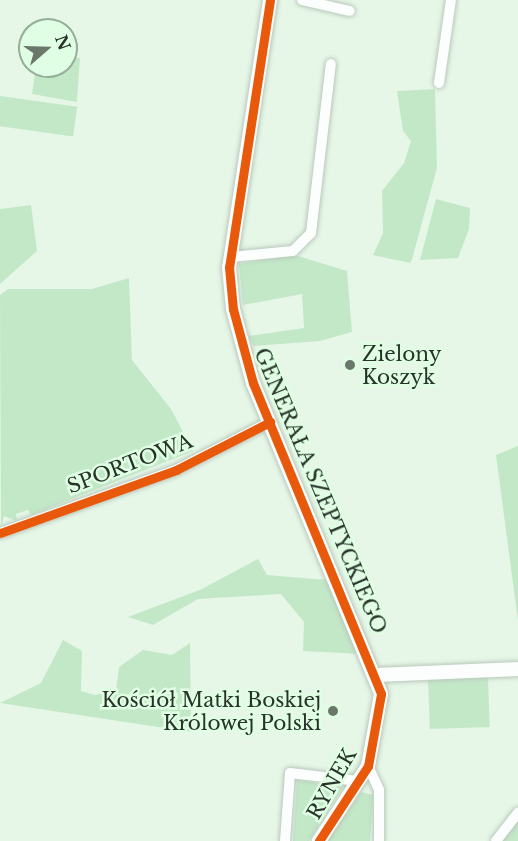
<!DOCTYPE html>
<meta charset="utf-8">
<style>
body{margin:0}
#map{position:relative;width:518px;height:841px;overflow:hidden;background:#e6f7e8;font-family:"Libre Baskerville",serif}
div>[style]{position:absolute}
.green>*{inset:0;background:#c3e8c8;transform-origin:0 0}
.roads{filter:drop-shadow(0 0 2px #bac8bb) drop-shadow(0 0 2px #bac8bb)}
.street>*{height:10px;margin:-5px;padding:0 5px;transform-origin:5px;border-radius:5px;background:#fbfefc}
.secondary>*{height:14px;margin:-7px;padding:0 7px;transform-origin:7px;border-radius:7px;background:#fbfefc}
.cycleway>*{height:9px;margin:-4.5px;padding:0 4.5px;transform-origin:4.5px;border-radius:4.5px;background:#e8590c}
.dots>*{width:16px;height:16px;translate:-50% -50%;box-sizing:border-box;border:3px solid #dffee3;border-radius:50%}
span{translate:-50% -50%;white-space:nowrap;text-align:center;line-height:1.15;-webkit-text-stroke:5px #dffee3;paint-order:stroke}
.poi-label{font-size:20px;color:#273329}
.left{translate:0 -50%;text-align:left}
.right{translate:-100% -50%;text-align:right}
.street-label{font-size:20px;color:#273329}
.north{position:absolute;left:18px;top:18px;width:60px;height:60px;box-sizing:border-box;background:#dffee3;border:2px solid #95ad99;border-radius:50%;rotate:70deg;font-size:16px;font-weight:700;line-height:24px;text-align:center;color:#273329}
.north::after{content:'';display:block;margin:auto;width:21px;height:27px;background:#6a786c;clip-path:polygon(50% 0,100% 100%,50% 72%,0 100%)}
</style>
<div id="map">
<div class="green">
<div style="clip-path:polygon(66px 56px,80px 58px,77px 102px,32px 94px,36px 66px,66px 66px)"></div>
<div style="clip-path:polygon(435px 89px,437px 168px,412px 259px,410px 263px,373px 255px,383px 233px,382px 191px,404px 163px,411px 141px,403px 131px,397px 91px)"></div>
<div style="left:0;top:96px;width:78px;height:30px;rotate:8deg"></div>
<div style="clip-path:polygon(436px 199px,470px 208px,469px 229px,458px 258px,420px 260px)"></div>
<div style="clip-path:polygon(31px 205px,37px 251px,0 284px,0 209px)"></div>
<div style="clip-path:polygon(295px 255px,347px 271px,352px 332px,320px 341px,253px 346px,249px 336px,304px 328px,302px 294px,243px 305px,239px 264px)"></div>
<div style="clip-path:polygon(129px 278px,132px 360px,171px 409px,193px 451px,31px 515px,28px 510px,16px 514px,17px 521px,4px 516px,1px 527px,0 295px,8px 289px,92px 289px)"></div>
<div style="clip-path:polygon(518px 446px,518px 621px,496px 455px)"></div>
<div style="clip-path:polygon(258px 559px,267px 575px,328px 580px,361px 654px,303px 651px,304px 622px,281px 594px,198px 599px,153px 625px,128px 617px,202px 589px)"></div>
<div style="clip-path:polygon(63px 640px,82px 651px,81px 691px,95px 695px,116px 690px,119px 667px,143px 650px,172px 655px,190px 643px,191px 732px,0 703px,41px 683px)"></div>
<div style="left:488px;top:677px;width:50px;height:60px;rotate:88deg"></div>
<div style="clip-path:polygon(297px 780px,343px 787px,309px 841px,293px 841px)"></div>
<div style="clip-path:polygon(361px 792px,373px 795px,370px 841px,327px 841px)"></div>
<div style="clip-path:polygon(518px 816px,518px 841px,500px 841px)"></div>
</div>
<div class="roads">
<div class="street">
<div style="left:302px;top:0;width:49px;rotate:12.9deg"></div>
<div style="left:439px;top:83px;width:84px;rotate:-81.8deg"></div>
<div style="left:231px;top:257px;width:62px;rotate:-5.5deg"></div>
<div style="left:293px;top:251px;width:25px;rotate:-45deg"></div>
<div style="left:311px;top:233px;width:170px;rotate:-83.3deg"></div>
<div style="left:0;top:533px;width:187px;rotate:-19.7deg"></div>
<div style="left:176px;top:470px;width:106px;rotate:-27.1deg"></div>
<div style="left:368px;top:766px;width:26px;rotate:65deg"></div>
<div style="left:379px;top:790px;width:51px;rotate:90deg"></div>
<div style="left:285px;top:841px;width:68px;rotate:-85.8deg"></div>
<div style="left:290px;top:773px;width:69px;rotate:6.6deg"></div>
<div style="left:496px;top:841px;width:36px;rotate:-52deg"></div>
</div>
<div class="secondary">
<div style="left:270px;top:0;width:270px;rotate:98.7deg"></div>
<div style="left:229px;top:267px;width:42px;rotate:84.6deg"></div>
<div style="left:233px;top:309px;width:77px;rotate:74.9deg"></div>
<div style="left:253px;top:383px;width:336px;rotate:67.6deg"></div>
<div style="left:381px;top:694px;width:73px;rotate:100.2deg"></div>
<div style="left:368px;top:766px;width:90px;rotate:123.2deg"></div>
<div style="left:377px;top:675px;width:141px;rotate:-2.4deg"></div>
</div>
</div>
<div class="cycleway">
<div style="left:270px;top:0;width:270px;rotate:98.7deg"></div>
<div style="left:229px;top:267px;width:42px;rotate:84.6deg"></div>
<div style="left:233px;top:309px;width:77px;rotate:74.9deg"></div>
<div style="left:253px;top:383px;width:336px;rotate:67.6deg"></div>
<div style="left:381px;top:694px;width:73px;rotate:100.2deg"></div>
<div style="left:368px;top:766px;width:90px;rotate:123.2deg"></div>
<div style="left:0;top:533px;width:187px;rotate:-19.7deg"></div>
<div style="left:176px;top:470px;width:106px;rotate:-27.1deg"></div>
</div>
<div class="dots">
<div style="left:350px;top:365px;background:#6a786c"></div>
<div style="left:333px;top:711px;background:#6a786c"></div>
</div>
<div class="poi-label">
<span class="left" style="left:362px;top:366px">Zielony<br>Koszyk</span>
<span class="right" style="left:321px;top:712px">Kościół Matki Boskiej<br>Królowej Polski</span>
</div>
<div class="street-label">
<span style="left:130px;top:464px;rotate:-21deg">SPORTOWA</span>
<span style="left:320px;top:491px;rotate:67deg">GENERAŁA SZEPTYCKIEGO</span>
<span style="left:332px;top:784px;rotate:-60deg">RYNEK</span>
</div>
<div class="north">N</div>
</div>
